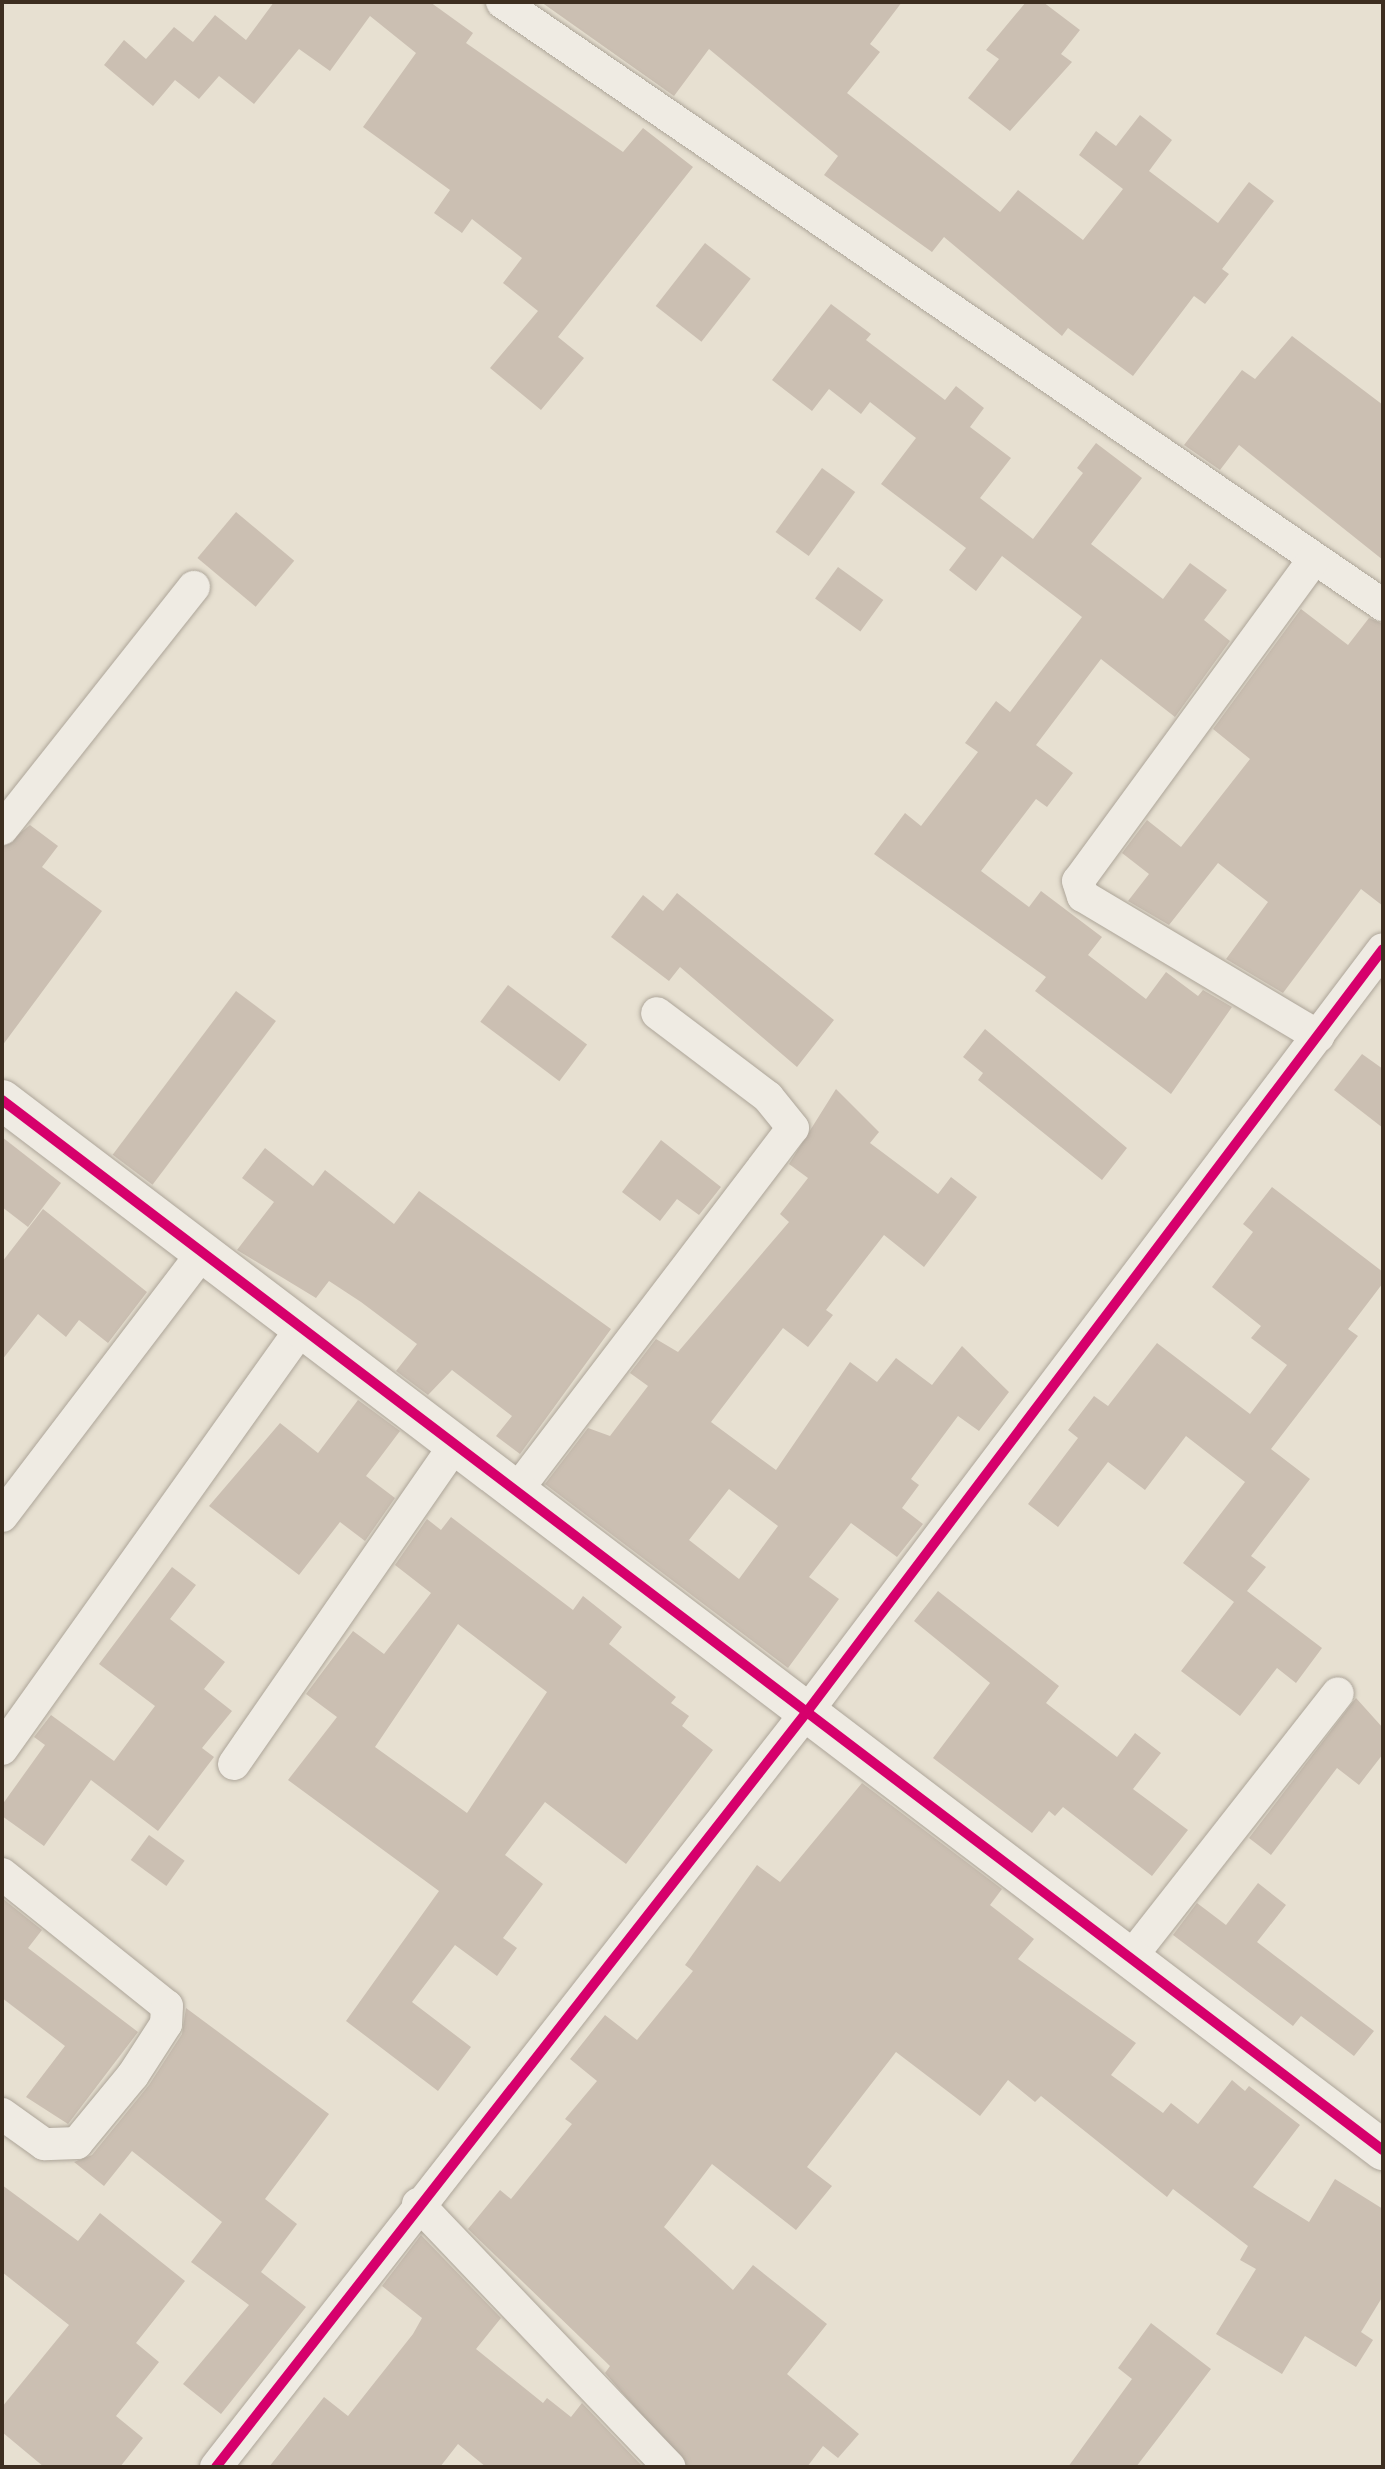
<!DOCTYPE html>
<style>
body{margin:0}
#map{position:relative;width:1385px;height:2469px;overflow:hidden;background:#e7e0d1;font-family:"Times New Roman",serif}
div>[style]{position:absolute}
.building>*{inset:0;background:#cbbfb2;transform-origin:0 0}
.roads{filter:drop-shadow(0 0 2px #ada599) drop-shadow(0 0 2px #ada599)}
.minor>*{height:32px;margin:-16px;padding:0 16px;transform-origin:16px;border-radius:16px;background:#efebe3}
.tertiary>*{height:40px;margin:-20px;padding:0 20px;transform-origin:20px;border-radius:20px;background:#efebe3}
.cycleway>*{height:10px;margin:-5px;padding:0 5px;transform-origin:5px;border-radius:5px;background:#d6006c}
span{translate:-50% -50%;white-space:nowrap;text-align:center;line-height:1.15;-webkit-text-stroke:8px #f7eed8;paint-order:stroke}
.frame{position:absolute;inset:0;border:4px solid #3d2e20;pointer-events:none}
</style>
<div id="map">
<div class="building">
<div style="clip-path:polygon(274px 2px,430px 2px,473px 33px,466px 43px,623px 152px,643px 128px,693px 167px,558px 337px,584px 358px,541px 410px,490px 368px,538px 311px,503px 283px,522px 258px,472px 219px,462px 233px,434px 213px,450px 190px,363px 127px,416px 53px,370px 16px,330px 71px,299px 49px,254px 104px,219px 76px,199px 99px,175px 80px,153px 106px,104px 65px,124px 40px,146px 59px,174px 27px,193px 42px,215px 15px,246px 40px)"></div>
<div style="clip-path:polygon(541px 2px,902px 2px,870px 44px,880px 52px,847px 93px,1000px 212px,1018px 190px,1083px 240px,1123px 189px,1079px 155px,1096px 131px,1116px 146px,1140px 115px,1172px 140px,1149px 171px,1218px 223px,1249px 182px,1274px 201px,1222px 269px,1229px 274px,1205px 304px,1194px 296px,1133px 376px,1068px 328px,1062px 336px,944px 237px,932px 252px,824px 175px,838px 156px,709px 49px,674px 96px)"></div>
<div style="clip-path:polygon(1026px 2px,1043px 2px,1080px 30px,1061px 54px,1072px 62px,1010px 131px,968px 98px,999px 59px,986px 50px)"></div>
<div style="left:705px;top:243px;width:58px;height:80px;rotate:38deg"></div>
<div style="clip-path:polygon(831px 304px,871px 334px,866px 340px,945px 400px,956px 386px,984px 408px,970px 427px,1011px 458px,980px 498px,1033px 539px,1083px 473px,1077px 468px,1096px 443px,1142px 478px,1091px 544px,1163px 599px,1190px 563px,1227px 590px,1204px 620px,1230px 641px,1175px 717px,1101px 659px,1036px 745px,1073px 773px,1047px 807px,1036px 799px,981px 871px,1029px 907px,1041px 891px,1102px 937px,1088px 955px,1146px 999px,1166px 972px,1198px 996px,1203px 990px,1232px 1007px,1171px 1094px,1035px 991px,1046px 977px,874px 854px,905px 813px,921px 826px,978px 752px,965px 743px,996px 701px,1010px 712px,1082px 617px,1002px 556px,976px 591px,949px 570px,966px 548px,881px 484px,916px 438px,870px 402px,861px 414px,829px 389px,812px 411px,772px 380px)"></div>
<div style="clip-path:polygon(1292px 336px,1383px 405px,1383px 560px,1239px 445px,1220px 470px,1184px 445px,1242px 370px,1255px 379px)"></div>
<div style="left:822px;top:468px;width:41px;height:79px;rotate:36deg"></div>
<div style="left:236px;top:512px;width:76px;height:60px;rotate:40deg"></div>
<div style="left:838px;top:567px;width:56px;height:39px;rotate:36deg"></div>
<div style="clip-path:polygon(1301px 609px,1348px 645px,1369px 618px,1383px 624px,1383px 906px,1361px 889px,1283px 993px,1226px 959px,1268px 902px,1218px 863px,1169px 925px,1128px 901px,1149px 874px,1122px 853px,1147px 820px,1181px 847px,1250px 759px,1213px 729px)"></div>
<div style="clip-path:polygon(30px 825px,58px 846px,42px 867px,102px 911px,2px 1046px,2px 848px)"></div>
<div style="clip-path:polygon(677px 893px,834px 1020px,797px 1067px,680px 967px,669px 981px,611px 937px,643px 895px,663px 911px)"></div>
<div style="left:508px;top:985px;width:99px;height:46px;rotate:37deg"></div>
<div style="left:236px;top:991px;width:50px;height:205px;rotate:37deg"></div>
<div style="clip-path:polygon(985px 1029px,1127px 1148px,1102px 1180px,978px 1080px,983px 1073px,963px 1057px)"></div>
<div style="clip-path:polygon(1362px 1054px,1383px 1069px,1383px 1128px,1334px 1090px)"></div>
<div style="clip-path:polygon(evenodd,836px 1089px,879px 1132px,870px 1143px,938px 1194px,951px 1177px,977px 1197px,924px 1267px,884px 1235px,826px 1310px,833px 1315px,808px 1347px,783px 1328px,711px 1422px,776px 1470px,850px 1362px,877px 1382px,896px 1358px,932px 1385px,962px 1346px,1009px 1392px,979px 1431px,958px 1416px,911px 1479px,919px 1485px,902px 1508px,923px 1524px,897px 1557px,851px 1523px,809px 1577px,839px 1599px,788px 1668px,545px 1484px,588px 1428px,610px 1436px,648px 1386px,630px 1373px,656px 1339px,678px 1352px,789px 1222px,780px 1214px,808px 1178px,789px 1164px,836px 1089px,729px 1489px,778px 1526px,739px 1579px,689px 1540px,729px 1489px)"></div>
<div style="clip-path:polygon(2px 1137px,61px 1183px,28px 1227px,2px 1207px)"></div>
<div style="clip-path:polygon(661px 1140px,721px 1187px,699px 1215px,677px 1199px,660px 1221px,622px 1192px)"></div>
<div style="clip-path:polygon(265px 1148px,313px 1186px,325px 1170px,394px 1224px,419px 1191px,611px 1329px,520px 1454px,496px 1436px,512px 1416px,452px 1370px,428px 1395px,396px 1371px,417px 1344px,361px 1302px,329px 1281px,316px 1298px,237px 1250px,274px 1202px,242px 1178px)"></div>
<div style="clip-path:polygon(1272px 1187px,1383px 1272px,1383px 1283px,1348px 1329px,1358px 1336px,1271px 1449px,1310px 1479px,1251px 1556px,1266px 1567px,1247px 1591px,1322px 1648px,1296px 1683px,1277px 1668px,1240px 1716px,1181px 1671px,1234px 1602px,1183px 1563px,1245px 1482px,1186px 1436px,1145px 1490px,1108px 1462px,1058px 1527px,1028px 1504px,1078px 1438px,1068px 1430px,1094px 1396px,1108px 1406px,1157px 1343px,1250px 1414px,1287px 1365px,1251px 1338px,1261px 1326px,1212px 1287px,1253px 1232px,1243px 1224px)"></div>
<div style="clip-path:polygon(43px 1209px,147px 1292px,108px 1343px,79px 1320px,66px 1337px,38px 1314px,2px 1360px,2px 1262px)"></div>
<div style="clip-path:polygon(358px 1400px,400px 1431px,366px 1476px,395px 1498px,365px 1541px,340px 1522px,299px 1575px,209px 1506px,280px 1423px,318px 1453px)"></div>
<div style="clip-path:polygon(evenodd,451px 1517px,573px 1610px,583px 1596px,622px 1627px,609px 1644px,676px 1697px,671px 1703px,689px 1716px,682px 1726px,713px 1750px,626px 1864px,545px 1802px,505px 1855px,543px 1884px,503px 1938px,517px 1948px,497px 1976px,455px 1945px,412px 2002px,471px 2047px,438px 2091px,346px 2021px,439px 1891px,288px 1780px,337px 1717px,306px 1694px,353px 1631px,384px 1654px,431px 1593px,395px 1565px,427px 1519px,441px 1530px,451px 1517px,458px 1624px,547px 1692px,467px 1813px,375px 1747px,458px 1624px)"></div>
<div style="clip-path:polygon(172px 1567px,196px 1585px,170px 1619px,225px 1662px,204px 1689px,232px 1711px,202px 1748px,214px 1757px,158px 1831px,91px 1780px,44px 1846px,2px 1816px,2px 1805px,45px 1745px,34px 1737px,51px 1715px,114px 1761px,155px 1706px,99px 1664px)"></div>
<div style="clip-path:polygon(938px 1591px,1059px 1686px,1046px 1703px,1117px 1757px,1135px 1733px,1161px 1753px,1133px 1789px,1188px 1830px,1152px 1876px,1063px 1807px,1055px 1816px,1049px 1811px,1032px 1833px,933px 1758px,990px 1683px,914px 1621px)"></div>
<div style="clip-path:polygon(1356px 1698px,1383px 1728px,1383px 1754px,1359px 1785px,1337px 1768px,1271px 1855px,1249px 1838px)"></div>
<div style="clip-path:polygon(862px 1783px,1002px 1889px,990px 1905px,1034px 1939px,1018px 1959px,1136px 2043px,1111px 2075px,1163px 2113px,1171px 2103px,1198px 2124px,1232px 2080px,1245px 2091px,1249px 2086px,1300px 2125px,1253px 2187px,1309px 2222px,1335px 2179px,1383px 2209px,1383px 2296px,1361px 2332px,1373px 2340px,1356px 2367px,1305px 2336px,1282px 2374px,1216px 2334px,1256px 2269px,1240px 2260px,1248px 2246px,1173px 2189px,1167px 2197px,1041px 2096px,1035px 2102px,1008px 2080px,980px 2116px,896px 2052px,807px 2167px,832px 2186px,796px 2230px,712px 2164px,664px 2227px,733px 2290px,753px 2265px,827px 2324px,787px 2374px,859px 2434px,838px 2458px,823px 2446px,807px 2467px,687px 2467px,605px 2373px,610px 2366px,468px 2229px,500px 2190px,511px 2199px,572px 2124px,565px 2119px,597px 2081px,570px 2059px,605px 2015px,637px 2040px,693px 1971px,685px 1965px,757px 1865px,780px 1882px)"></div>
<div style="left:149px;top:1835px;width:44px;height:31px;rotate:36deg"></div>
<div style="clip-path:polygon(1258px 1883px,1286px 1905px,1257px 1942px,1374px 2031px,1354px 2056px,1301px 2016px,1293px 2026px,1173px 1935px,1197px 1903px,1226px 1925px)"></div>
<div style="clip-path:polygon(2px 1898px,42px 1930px,28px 1948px,138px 2032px,68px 2124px,26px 2097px,65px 2046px,2px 1998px)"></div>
<div style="clip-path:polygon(186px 2008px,329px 2114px,265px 2199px,297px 2224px,261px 2272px,306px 2307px,221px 2414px,183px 2384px,249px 2305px,191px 2262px,222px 2222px,132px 2151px,104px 2186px,74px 2162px,92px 2155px,149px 2085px,182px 2034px)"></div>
<div style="clip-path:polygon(2px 2185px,78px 2241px,100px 2213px,185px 2281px,136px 2343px,159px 2362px,116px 2416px,143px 2438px,120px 2467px,44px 2467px,2px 2432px,2px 2407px,69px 2325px,2px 2272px)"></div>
<div style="clip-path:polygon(421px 2235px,501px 2318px,476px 2349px,543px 2403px,547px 2398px,571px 2417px,582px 2403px,643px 2467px,486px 2467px,458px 2444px,440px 2467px,269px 2467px,324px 2397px,348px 2416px,413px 2334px,422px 2318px,382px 2286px)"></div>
<div style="clip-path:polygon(1151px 2323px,1211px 2369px,1136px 2467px,1068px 2467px,1132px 2379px,1118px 2368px)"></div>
</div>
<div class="roads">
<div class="minor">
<div style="left:502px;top:2px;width:1068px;rotate:34.39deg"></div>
<div style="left:1314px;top:559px;width:399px;rotate:126.2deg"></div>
<div style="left:1078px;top:881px;width:16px;rotate:72deg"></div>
<div style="left:1083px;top:896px;width:274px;rotate:30.8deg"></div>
<div style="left:2px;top:829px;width:309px;rotate:-51.6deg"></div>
<div style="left:517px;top:1490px;width:455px;rotate:-52.7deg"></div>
<div style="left:793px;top:1128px;width:40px;rotate:-129deg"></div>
<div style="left:768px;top:1097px;width:139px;rotate:-142.9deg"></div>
<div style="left:2px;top:1516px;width:333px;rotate:-52.7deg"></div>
<div style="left:2px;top:1749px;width:519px;rotate:-54.56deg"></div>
<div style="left:234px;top:1764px;width:390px;rotate:-55.3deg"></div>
<div style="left:2px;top:1874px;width:211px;rotate:38.7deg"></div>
<div style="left:167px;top:2006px;width:18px;rotate:93deg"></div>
<div style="left:166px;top:2024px;width:61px;rotate:122.9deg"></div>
<div style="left:133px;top:2075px;width:88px;rotate:129.5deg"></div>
<div style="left:77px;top:2143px;width:33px;rotate:178deg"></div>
<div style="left:44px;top:2144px;width:52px;rotate:-144.5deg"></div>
<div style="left:1131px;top:1957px;width:335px;rotate:-51.9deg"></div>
<div style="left:418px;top:2204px;width:364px;rotate:46.3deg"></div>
<div style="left:216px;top:2467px;width:962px;rotate:-51.96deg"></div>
<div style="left:809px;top:1709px;width:952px;rotate:-52.94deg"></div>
</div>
<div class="tertiary">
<div style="left:2px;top:1100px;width:1735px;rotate:37.25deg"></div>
</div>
</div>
<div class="cycleway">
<div style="left:2px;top:1100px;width:1735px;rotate:37.25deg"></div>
<div style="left:216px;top:2467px;width:962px;rotate:-51.96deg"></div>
<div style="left:809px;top:1709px;width:952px;rotate:-52.94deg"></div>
</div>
<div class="frame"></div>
</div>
